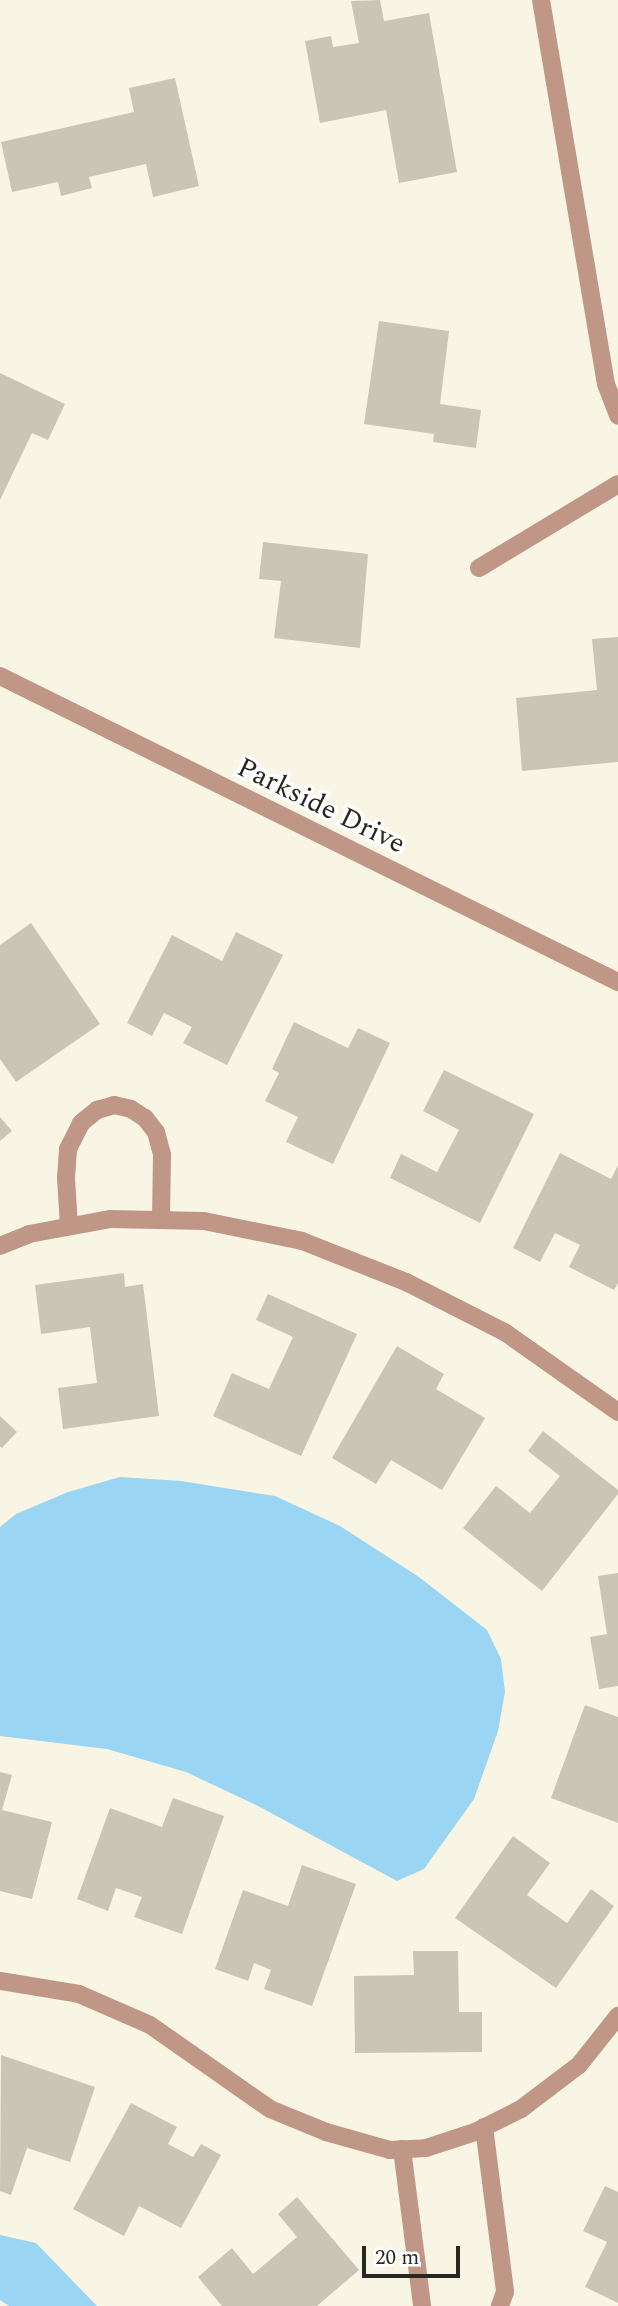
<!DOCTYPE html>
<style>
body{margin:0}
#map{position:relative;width:618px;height:2306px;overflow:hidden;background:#f9f5e5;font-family:Spectral,serif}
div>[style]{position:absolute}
.water>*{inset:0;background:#9bd5f4}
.building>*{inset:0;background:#cac6b7}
.minor>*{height:18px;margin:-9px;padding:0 9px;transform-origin:9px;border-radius:9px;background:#c09787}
.tertiary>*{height:18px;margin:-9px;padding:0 9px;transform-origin:9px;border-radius:9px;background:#c09787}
span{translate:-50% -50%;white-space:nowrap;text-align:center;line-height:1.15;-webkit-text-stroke:7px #fff;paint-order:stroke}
.street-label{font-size:28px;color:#272620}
.scale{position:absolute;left:362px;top:2246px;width:98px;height:32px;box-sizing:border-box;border:4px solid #272620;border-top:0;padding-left:9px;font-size:21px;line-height:24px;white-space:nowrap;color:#272620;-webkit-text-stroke:5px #fff;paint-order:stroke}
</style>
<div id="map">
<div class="water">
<div style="clip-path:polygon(120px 1477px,181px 1481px,275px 1496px,340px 1526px,419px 1577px,487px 1630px,501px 1659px,505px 1692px,498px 1731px,474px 1799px,424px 1869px,397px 1881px,258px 1806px,186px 1772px,107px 1749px,0 1736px,0 1527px,16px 1514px,68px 1492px)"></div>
<div style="clip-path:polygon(0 2235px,36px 2243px,97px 2306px,9px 2306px,0 2300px)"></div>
</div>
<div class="building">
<div style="clip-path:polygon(380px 0,384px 21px,429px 13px,457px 172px,399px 183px,386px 110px,320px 123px,305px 41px,331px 36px,333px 47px,359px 43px,351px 1px)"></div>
<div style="clip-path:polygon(175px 78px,199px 186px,153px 197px,146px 164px,89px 177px,92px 188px,61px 196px,58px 182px,12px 192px,1px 142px,134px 112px,129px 88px)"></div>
<div style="clip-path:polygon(379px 321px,449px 331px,440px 404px,481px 410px,476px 448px,433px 442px,434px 434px,364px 424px)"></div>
<div style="clip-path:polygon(0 373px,65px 404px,48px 440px,32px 433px,0 500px)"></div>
<div style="clip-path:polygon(263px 542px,368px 554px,360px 648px,274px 638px,281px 581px,259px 579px)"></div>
<div style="clip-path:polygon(618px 637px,618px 762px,522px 771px,516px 698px,597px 690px,592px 639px)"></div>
<div style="clip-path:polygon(31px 923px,100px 1024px,16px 1082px,0 1059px,0 945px)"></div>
<div style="clip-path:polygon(236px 932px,283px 955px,227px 1065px,183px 1043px,192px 1027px,164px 1013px,152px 1036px,127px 1023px,172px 935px,222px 961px)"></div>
<div style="clip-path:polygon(294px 1022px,348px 1048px,358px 1028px,390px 1043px,333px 1164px,286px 1142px,298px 1117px,265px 1101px,279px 1073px,272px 1069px)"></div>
<div style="clip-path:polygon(444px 1070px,534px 1114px,480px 1223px,390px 1178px,401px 1154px,437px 1172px,459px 1130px,423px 1111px)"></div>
<div style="clip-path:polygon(0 1117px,12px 1131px,0 1141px)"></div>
<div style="clip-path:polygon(560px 1153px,611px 1179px,618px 1165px,618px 1283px,614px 1290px,569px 1267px,580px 1245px,555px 1233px,540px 1262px,513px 1248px)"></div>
<div style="clip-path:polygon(124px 1273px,125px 1287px,143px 1284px,159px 1416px,63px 1429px,58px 1388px,97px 1383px,90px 1327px,41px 1334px,35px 1285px)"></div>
<div style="clip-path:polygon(268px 1294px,357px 1334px,301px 1456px,213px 1416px,232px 1373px,269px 1389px,293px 1337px,256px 1320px)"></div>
<div style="clip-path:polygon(397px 1346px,444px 1374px,436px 1389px,485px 1418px,442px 1490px,391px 1460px,376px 1484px,332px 1458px)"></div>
<div style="clip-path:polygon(0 1416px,17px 1432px,2px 1448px,0 1446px)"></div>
<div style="clip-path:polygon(543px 1431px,618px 1490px,618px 1494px,542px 1591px,463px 1528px,496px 1486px,530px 1513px,560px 1476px,528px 1451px)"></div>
<div style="clip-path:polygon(618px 1573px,618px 1686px,599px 1689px,590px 1637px,607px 1634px,598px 1576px)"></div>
<div style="clip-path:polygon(585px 1705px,618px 1717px,618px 1823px,551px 1798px)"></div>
<div style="clip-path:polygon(0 1772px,12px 1775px,2px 1810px,52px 1822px,32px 1899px,0 1891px)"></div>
<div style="clip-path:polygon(173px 1798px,224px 1816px,182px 1934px,134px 1917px,142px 1897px,116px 1888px,108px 1911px,77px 1899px,110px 1808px,162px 1827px)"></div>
<div style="clip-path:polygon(513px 1836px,550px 1863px,527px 1895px,567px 1923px,591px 1889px,614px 1906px,556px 1988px,455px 1918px)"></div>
<div style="clip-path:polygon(302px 1865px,356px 1884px,312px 2006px,264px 1989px,271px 1970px,254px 1963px,248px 1981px,215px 1969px,243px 1890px,288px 1906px)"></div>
<div style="clip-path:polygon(413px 1951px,458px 1951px,459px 2012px,482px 2012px,482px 2052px,355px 2053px,354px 1976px,414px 1975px)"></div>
<div style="clip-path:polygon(1px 2055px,95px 2087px,70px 2162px,27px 2148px,11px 2195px,0 2191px)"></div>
<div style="clip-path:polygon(131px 2103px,177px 2127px,168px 2144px,193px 2157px,201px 2144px,221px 2155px,181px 2228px,139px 2206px,124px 2236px,73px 2209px)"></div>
<div style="clip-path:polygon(605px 2186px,618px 2192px,618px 2303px,585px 2287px,607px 2242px,583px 2231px)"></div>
<div style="clip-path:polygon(297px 2197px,359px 2270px,317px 2306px,222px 2306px,198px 2277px,232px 2248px,253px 2274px,297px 2237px,278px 2214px)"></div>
</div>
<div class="minor">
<div style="left:541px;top:0;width:389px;rotate:80.4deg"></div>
<div style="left:606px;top:384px;width:34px;rotate:69deg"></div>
<div style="left:479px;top:568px;width:162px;rotate:-31.1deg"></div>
<div style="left:69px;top:1226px;width:48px;rotate:-93.6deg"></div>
<div style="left:66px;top:1178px;width:29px;rotate:-86deg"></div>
<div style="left:68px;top:1149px;width:29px;rotate:-63deg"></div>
<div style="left:81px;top:1123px;width:21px;rotate:-39deg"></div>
<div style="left:97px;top:1110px;width:18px;rotate:-16deg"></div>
<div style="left:114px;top:1105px;width:17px;rotate:13deg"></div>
<div style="left:131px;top:1109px;width:17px;rotate:33deg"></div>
<div style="left:145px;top:1118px;width:18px;rotate:52deg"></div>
<div style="left:156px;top:1132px;width:24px;rotate:75deg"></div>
<div style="left:162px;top:1155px;width:65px;rotate:90.9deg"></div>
<div style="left:0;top:1246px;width:31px;rotate:-22deg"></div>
<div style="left:29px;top:1234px;width:82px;rotate:-10.5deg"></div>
<div style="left:110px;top:1219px;width:94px;rotate:1.2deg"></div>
<div style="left:204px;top:1221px;width:100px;rotate:11.5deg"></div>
<div style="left:302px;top:1241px;width:112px;rotate:21.5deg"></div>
<div style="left:406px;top:1282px;width:112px;rotate:27deg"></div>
<div style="left:506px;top:1333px;width:137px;rotate:35.2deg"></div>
<div style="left:0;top:1981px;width:80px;rotate:9.3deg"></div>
<div style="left:79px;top:1994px;width:77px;rotate:23.6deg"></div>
<div style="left:150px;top:2025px;width:146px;rotate:35deg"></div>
<div style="left:270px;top:2109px;width:61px;rotate:22.3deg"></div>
<div style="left:326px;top:2132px;width:66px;rotate:15.7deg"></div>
<div style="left:390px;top:2150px;width:36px;rotate:-3deg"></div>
<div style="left:426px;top:2148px;width:52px;rotate:-18.1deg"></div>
<div style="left:475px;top:2132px;width:51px;rotate:-26.6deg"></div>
<div style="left:521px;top:2109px;width:73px;rotate:-37.2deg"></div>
<div style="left:579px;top:2065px;width:63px;rotate:-51.5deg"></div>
<div style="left:484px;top:2127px;width:166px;rotate:82.7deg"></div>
<div style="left:505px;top:2292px;width:15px;rotate:110deg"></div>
<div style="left:402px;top:2149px;width:158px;rotate:82.7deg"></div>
</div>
<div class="tertiary">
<div style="left:0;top:676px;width:690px;rotate:26.34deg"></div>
</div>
<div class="street-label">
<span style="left:321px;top:806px;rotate:26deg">Parkside Drive</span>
</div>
<div class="scale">20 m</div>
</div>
